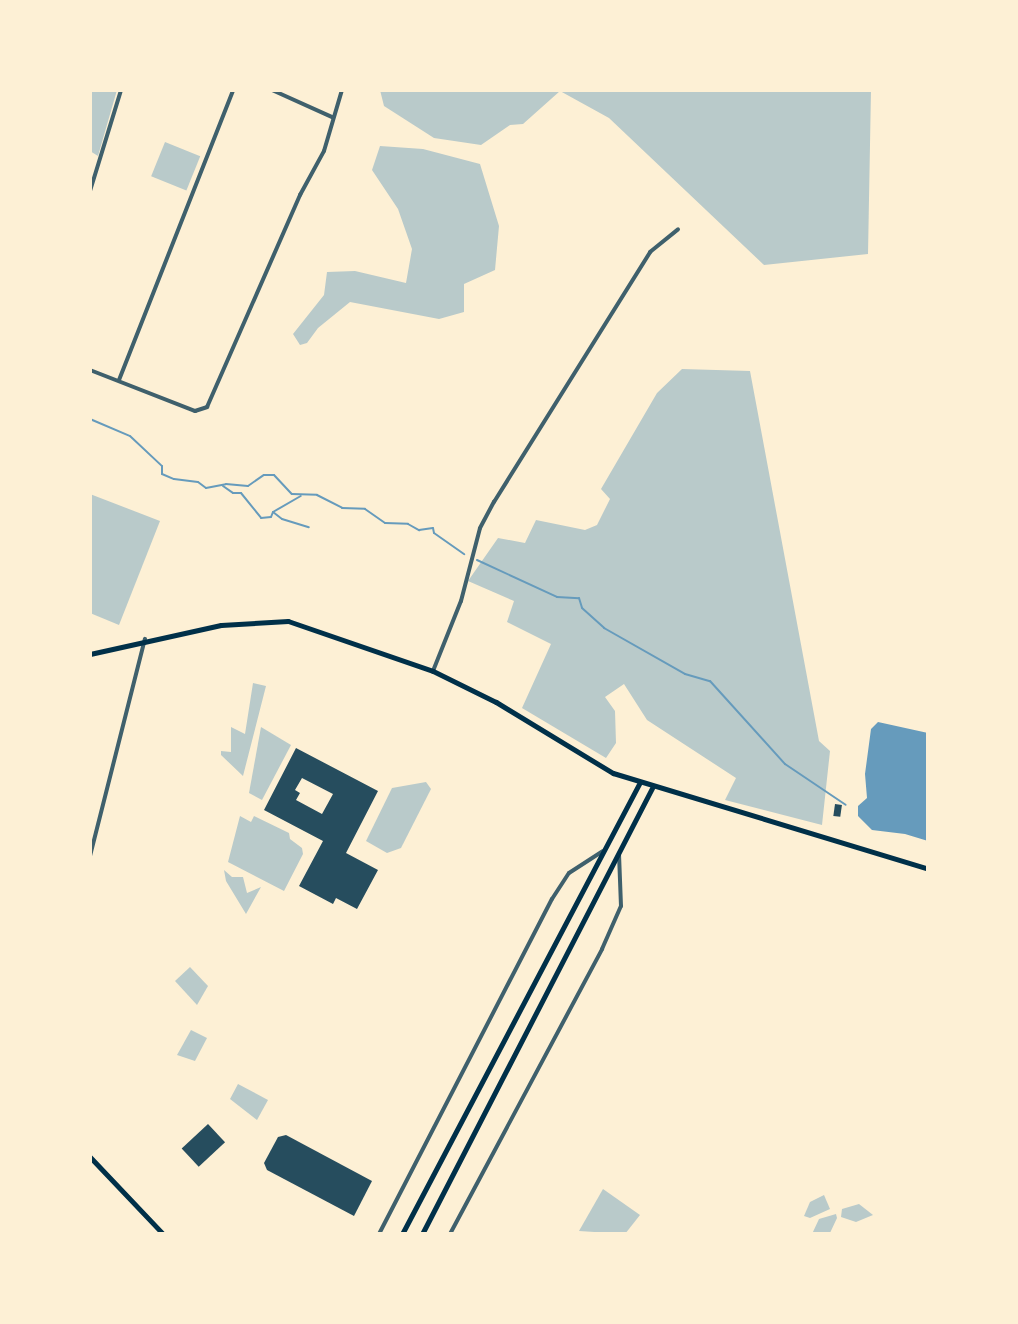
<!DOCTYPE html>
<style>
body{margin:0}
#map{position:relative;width:1018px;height:1324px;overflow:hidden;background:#fdf0d5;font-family:Georgia,serif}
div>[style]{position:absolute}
.green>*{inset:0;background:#b9caca;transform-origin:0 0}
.water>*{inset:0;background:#669bbc}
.stream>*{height:2px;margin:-1px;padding:0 1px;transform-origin:1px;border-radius:1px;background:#669bbc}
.building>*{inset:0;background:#264d5e;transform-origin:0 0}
.minor>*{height:4px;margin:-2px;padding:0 2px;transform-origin:2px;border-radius:2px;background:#3f606c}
.secondary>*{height:5px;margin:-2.5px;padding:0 2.5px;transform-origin:2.5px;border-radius:2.5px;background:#003049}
span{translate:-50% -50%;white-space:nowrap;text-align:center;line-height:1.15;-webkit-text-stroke:6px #fdf0d5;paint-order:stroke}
.frame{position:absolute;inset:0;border:92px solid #fdf0d5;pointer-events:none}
</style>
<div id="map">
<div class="green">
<div style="clip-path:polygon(90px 90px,117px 90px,98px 156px,90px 151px)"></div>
<div style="clip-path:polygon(380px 90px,871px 90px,868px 254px,764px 265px,609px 118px,560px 91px,523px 124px,510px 125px,481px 145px,434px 138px,384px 106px)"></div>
<div style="left:165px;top:142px;width:38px;height:37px;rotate:22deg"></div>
<div style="clip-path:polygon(380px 146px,423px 149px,480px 164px,499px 226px,495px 270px,464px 284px,464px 312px,439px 319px,350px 302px,318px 328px,307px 343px,300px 345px,293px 334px,324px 295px,327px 272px,355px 271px,406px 283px,412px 249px,398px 209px,372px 170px)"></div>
<div style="clip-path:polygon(682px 369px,750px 371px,819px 741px,830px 751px,822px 825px,725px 800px,736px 778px,647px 720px,624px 684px,605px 697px,615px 711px,616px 743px,606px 758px,522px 708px,551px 644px,507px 622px,514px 601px,468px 581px,498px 538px,525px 543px,536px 520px,585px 530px,597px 525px,610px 499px,601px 489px,657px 393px)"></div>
<div style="clip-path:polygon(90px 494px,160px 521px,119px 625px,90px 613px)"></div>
<div style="clip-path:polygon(253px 683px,266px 686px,243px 776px,221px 755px,221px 751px,231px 752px,231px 727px,245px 734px)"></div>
<div style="clip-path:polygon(261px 727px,291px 745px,262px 800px,249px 793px)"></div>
<div style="clip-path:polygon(426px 782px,431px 789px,401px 848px,387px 853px,366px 841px,392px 788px)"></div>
<div style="clip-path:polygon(240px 816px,251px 822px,254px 816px,289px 833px,290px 839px,302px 848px,303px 854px,284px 891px,228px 862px)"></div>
<div style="clip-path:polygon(224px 870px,232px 877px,243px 877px,247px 893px,261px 887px,246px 914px,226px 881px)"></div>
<div style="clip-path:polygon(190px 967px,208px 986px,197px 1005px,175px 981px)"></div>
<div style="clip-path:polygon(191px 1030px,207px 1038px,195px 1061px,177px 1055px)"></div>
<div style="clip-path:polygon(238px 1084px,268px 1100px,257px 1120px,230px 1099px)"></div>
<div style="clip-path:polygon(603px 1189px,640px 1215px,625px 1234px,579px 1231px)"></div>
<div style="clip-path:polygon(824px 1195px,830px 1209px,810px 1218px,804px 1216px,810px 1202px)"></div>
<div style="clip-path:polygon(859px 1204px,873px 1215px,856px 1222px,841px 1217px,842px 1209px)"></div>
<div style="clip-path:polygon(836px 1214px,837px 1218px,830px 1233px,812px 1234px,819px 1219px)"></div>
</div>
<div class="water">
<div style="clip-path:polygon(878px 722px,928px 733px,928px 841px,905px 834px,872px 830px,858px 816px,858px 806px,867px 798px,865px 774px,871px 729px)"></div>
</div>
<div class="stream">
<div style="left:90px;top:419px;width:43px;rotate:23deg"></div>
<div style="left:130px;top:436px;width:44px;rotate:43.2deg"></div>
<div style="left:162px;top:466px;width:8px;rotate:90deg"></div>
<div style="left:162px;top:474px;width:13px;rotate:23deg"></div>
<div style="left:174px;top:479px;width:24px;rotate:7deg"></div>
<div style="left:198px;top:482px;width:10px;rotate:37deg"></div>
<div style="left:206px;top:488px;width:20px;rotate:-11deg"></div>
<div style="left:226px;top:484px;width:22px;rotate:5deg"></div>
<div style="left:248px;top:486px;width:19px;rotate:-35deg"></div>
<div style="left:264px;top:475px;width:10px"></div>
<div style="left:274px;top:475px;width:26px;rotate:47deg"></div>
<div style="left:292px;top:494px;width:25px;rotate:2deg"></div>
<div style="left:317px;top:495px;width:28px;rotate:27deg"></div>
<div style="left:342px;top:508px;width:23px;rotate:2deg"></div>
<div style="left:365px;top:509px;width:24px;rotate:35deg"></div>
<div style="left:385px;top:523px;width:23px;rotate:2deg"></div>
<div style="left:408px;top:524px;width:13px;rotate:29deg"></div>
<div style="left:419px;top:530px;width:14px;rotate:-8deg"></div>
<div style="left:433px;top:528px;width:5px;rotate:79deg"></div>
<div style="left:434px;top:533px;width:37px;rotate:35deg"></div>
<div style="left:223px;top:486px;width:12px;rotate:35deg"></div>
<div style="left:233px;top:493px;width:8px"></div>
<div style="left:241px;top:493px;width:32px;rotate:51deg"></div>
<div style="left:261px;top:518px;width:10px;rotate:-6deg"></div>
<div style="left:271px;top:517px;width:5px;rotate:-68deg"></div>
<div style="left:273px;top:512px;width:11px;rotate:38deg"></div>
<div style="left:282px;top:519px;width:28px;rotate:17deg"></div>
<div style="left:273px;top:512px;width:32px;rotate:-30deg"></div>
<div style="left:477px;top:560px;width:88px;rotate:24.8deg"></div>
<div style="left:557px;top:597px;width:22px;rotate:3deg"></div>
<div style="left:579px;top:598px;width:10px;rotate:73deg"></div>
<div style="left:582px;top:608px;width:30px;rotate:42deg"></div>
<div style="left:604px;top:628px;width:93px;rotate:29.6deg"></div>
<div style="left:685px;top:674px;width:26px;rotate:16deg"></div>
<div style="left:710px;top:681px;width:112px;rotate:47.9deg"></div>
<div style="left:785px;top:764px;width:73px;rotate:33.9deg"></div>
</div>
<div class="building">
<div style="clip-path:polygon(evenodd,296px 748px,378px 791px,346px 853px,378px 870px,357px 909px,336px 898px,333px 904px,299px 886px,323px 841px,264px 810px,296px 748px,302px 778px,333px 794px,322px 814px,296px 800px,300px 793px,295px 790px,302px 778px)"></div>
<div style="left:835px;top:804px;width:7px;height:12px;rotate:8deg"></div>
<div style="left:208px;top:1124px;width:25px;height:36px;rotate:47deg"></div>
<div style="clip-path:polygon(286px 1135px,372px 1181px,354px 1216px,267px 1170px,264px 1163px,278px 1137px)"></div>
</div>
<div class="minor">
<div style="left:272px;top:90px;width:66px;rotate:24.2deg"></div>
<div style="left:90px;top:191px;width:106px;rotate:-72.9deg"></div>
<div style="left:90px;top:370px;width:113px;rotate:21.3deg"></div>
<div style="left:195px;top:411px;width:13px;rotate:-18deg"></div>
<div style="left:207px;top:407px;width:232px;rotate:-66.3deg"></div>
<div style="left:300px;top:195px;width:50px;rotate:-61.4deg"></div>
<div style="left:324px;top:151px;width:64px;rotate:-73.6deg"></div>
<div style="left:119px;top:380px;width:312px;rotate:-68.5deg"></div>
<div style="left:433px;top:671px;width:75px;rotate:-68.2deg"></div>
<div style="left:461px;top:601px;width:75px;rotate:-75.4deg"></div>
<div style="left:480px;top:528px;width:30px;rotate:-62deg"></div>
<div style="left:494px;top:502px;width:295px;rotate:-58deg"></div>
<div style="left:650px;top:252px;width:36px;rotate:-39deg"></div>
<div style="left:90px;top:856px;width:224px;rotate:-75.8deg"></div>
<div style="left:379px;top:1234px;width:377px;rotate:-62.7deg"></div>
<div style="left:552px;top:899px;width:31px;rotate:-57deg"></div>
<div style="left:569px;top:873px;width:40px;rotate:-32.9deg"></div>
<div style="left:450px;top:1234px;width:323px;rotate:-61.9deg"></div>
<div style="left:602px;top:949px;width:47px;rotate:-66.2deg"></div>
<div style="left:621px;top:906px;width:52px;rotate:-92.2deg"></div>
</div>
<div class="secondary">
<div style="left:90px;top:654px;width:134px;rotate:-12.5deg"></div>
<div style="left:221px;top:625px;width:67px;rotate:-3.4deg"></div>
<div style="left:288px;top:621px;width:153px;rotate:19deg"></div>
<div style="left:433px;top:671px;width:70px;rotate:26.2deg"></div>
<div style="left:496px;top:702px;width:137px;rotate:31.3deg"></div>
<div style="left:613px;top:773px;width:329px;rotate:16.9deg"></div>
<div style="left:90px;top:1157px;width:106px;rotate:46.5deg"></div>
<div style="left:402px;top:1234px;width:511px;rotate:-62.23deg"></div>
<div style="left:422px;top:1234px;width:504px;rotate:-62.72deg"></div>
</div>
<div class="frame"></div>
</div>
